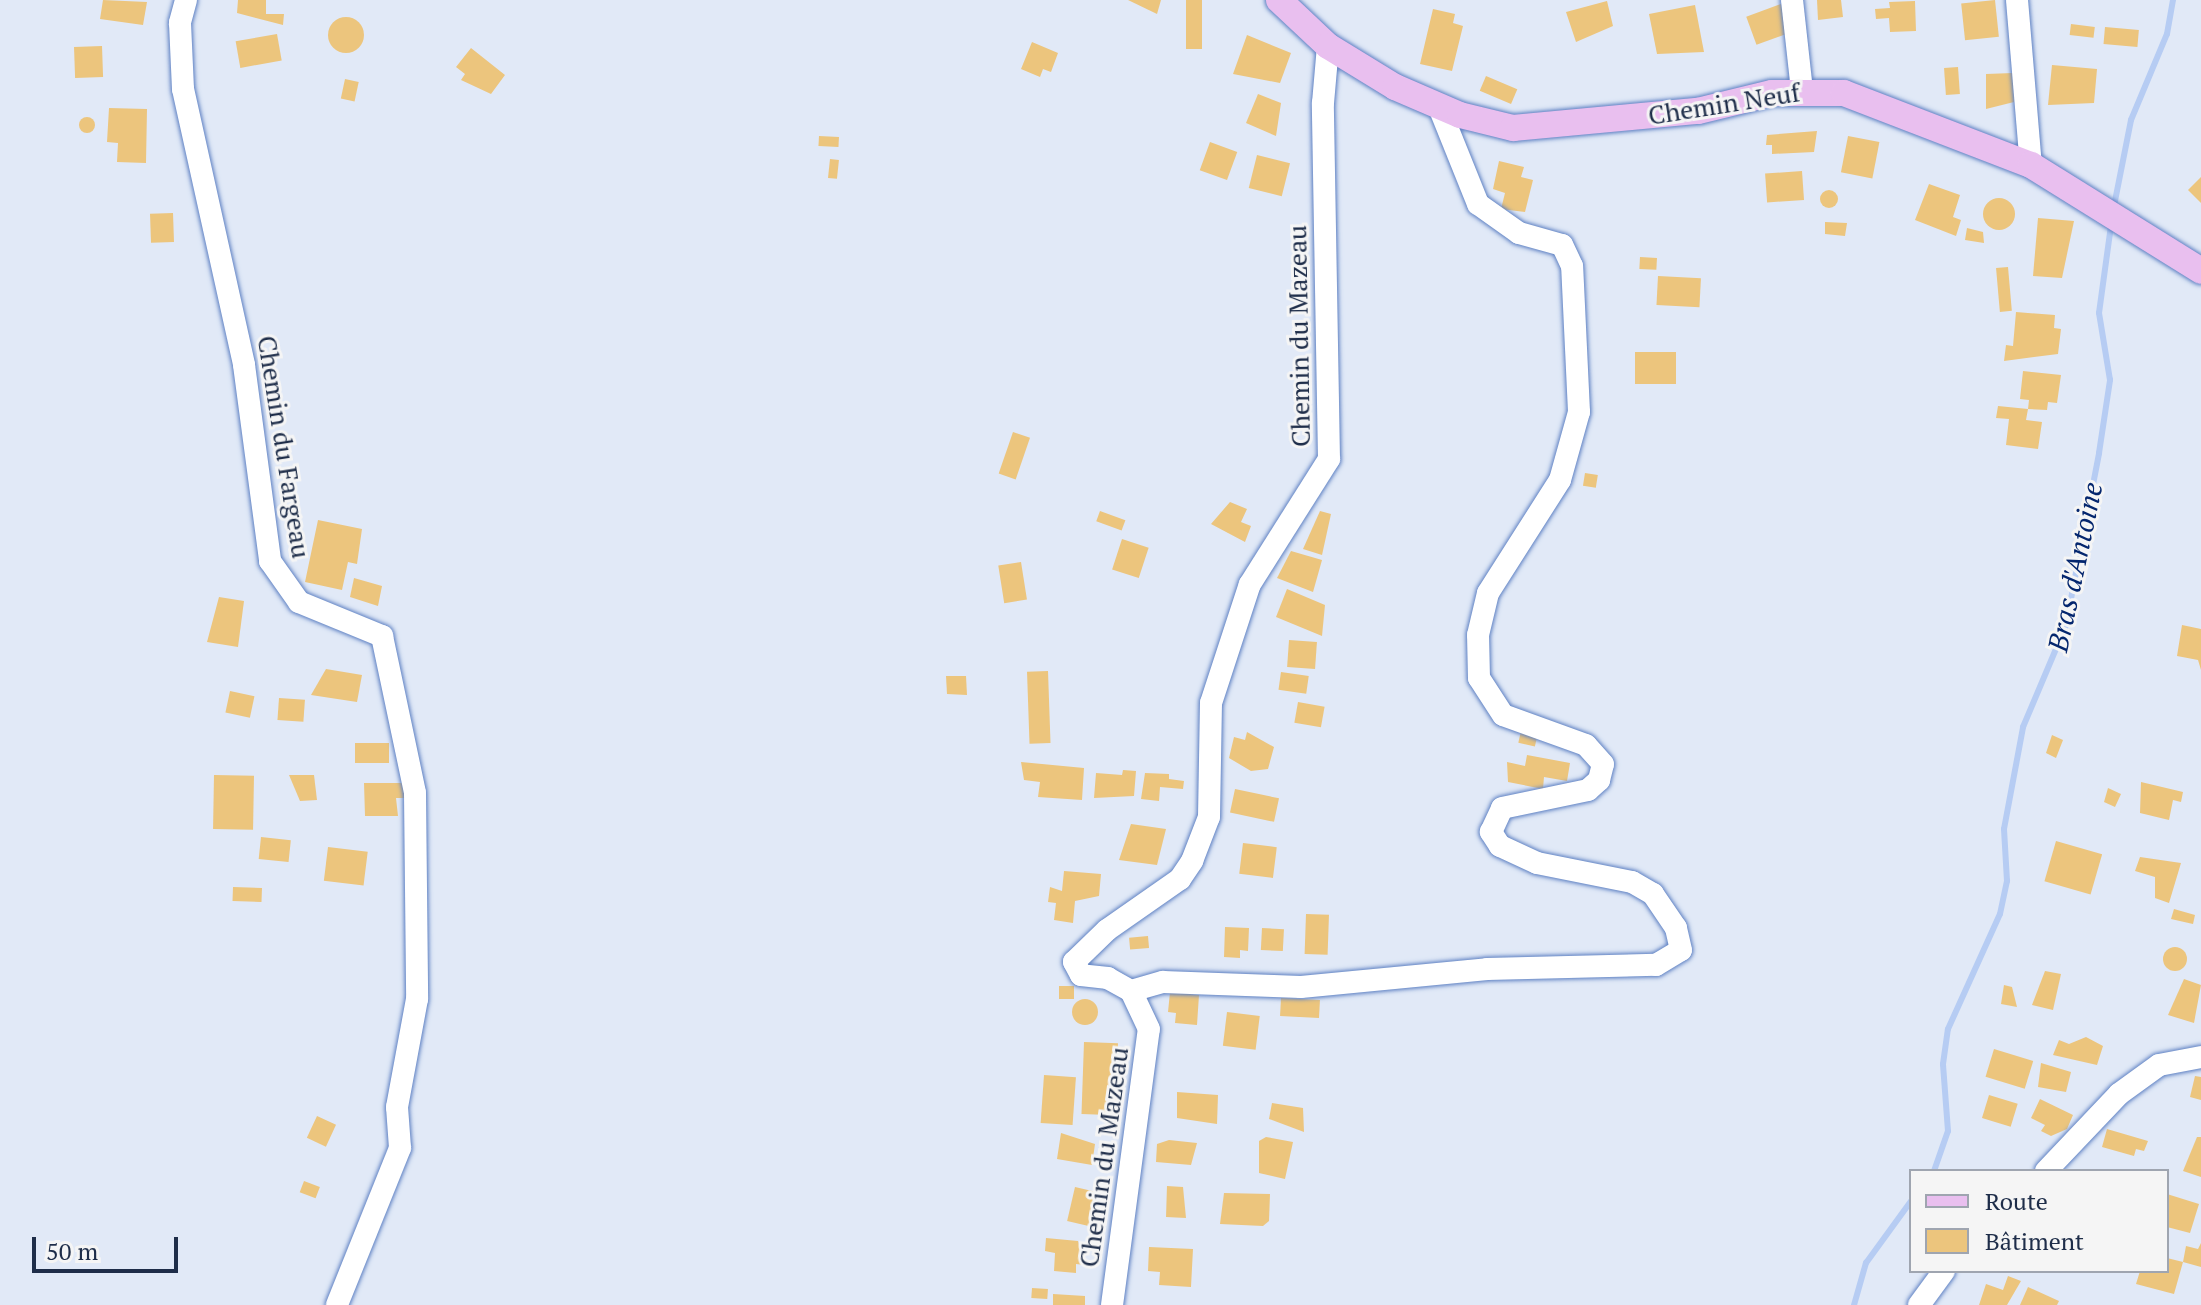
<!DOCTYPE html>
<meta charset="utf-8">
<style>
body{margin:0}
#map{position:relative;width:2201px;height:1305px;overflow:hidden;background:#e1e9f7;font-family:"PT Serif",serif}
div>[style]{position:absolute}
.stream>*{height:6px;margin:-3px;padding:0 3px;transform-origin:3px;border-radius:3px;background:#b6ccf3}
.building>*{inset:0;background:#ecc57d;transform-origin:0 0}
.round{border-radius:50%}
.roads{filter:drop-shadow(0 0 2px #5e81c3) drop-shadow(0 0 2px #5e81c3)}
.minor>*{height:22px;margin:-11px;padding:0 11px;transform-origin:11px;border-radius:11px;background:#fff}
.major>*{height:26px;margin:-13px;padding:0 13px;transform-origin:13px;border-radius:13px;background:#e9bfef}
span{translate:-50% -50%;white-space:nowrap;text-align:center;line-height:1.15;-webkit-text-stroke:6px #f5f5f5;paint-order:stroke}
.street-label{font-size:26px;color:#1e2d49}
.water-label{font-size:28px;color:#04266e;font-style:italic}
.legend{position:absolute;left:1909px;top:1169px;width:260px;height:104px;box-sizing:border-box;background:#f5f5f5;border:2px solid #9fa5b0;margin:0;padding:10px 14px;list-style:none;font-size:24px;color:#1e2d49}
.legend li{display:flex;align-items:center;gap:16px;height:40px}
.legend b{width:40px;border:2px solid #9fa5b0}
.scale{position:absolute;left:32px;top:1237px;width:146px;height:36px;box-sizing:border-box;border:4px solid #1e2d49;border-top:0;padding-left:10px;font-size:24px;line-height:28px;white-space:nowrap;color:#1e2d49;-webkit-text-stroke:6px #f5f5f5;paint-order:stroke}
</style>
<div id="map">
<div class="stream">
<div style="left:2114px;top:206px;width:88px;rotate:-78.8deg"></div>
<div style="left:2131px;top:120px;width:93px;rotate:-67.3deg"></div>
<div style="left:2167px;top:34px;width:35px;rotate:-80deg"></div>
<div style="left:1934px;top:1171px;width:42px;rotate:-70.7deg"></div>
<div style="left:1948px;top:1131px;width:67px;rotate:-94.3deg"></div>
<div style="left:1943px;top:1064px;width:35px;rotate:-82deg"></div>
<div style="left:1948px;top:1029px;width:126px;rotate:-65.7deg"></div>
<div style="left:2000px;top:914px;width:34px;rotate:-78deg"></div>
<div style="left:2007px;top:881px;width:52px;rotate:-93.3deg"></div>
<div style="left:2004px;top:829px;width:104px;rotate:-79.4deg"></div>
<div style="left:2023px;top:727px;width:111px;rotate:-67.1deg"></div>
<div style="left:2066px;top:625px;width:175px;rotate:-79.1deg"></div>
<div style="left:2099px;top:453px;width:74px;rotate:-81.4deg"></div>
<div style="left:2110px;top:380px;width:68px;rotate:-99.3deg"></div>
<div style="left:2099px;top:313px;width:89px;rotate:-82.2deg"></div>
<div style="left:1854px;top:1305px;width:44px;rotate:-74.1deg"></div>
<div style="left:1866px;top:1263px;width:77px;rotate:-54deg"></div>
</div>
<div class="building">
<div style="clip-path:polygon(103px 0,147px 2px,143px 25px,100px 19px)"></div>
<div style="clip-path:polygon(238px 0,266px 0,266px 14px,284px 14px,283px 25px,237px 13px)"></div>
<div style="clip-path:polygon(1128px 0,1161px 0,1157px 14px)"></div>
<div style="left:1186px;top:0;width:16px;height:49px"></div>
<div style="clip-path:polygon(1817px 0,1841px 0,1843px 17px,1818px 20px)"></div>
<div style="left:1995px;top:0;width:37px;height:34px;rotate:84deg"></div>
<div style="clip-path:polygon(1607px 1px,1613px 26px,1576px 42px,1566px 12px)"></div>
<div style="clip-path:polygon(1915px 1px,1916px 31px,1890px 32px,1889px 18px,1876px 19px,1875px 9px,1890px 8px,1889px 2px)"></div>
<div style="left:1781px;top:4px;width:30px;height:37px;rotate:70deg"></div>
<div style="clip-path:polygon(1695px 5px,1704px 52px,1657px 54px,1649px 14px)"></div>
<div style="clip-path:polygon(1433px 9px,1455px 14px,1453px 23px,1463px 26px,1452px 71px,1420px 64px)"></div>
<div class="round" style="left:328px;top:17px;width:36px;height:36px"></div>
<div style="left:2071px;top:24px;width:24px;height:11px;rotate:7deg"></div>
<div style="left:2105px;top:27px;width:34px;height:17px;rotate:5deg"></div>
<div style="left:277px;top:34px;width:27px;height:42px;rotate:80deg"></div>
<div style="clip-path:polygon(1247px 35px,1291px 53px,1280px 83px,1233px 74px)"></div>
<div style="clip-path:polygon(1032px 42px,1058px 53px,1051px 72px,1043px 69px,1040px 77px,1021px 69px)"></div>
<div style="left:102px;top:46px;width:31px;height:28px;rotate:88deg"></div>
<div style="clip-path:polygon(471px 48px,505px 75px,491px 94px,461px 80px,465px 74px,456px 67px)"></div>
<div style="clip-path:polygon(2052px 65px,2097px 69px,2094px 103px,2048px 105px)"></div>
<div style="left:1958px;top:67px;width:27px;height:14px;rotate:86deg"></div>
<div style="clip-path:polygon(2013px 73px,2014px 102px,1986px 109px,1986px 74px)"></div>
<div style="left:1486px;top:76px;width:34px;height:16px;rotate:23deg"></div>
<div style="left:345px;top:79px;width:14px;height:20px;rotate:12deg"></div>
<div style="clip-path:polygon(1258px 94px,1281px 103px,1276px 136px,1246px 123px)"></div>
<div style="clip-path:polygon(109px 108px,147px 109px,146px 163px,117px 162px,118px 143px,107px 142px)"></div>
<div class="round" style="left:79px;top:117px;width:16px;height:16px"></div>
<div style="clip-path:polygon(1817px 131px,1814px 152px,1772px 154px,1772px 145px,1766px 145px,1767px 135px)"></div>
<div style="left:819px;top:136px;width:20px;height:10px;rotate:3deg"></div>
<div style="left:1848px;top:136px;width:32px;height:37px;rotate:11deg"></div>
<div style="left:1210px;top:142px;width:29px;height:30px;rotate:20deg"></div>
<div style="left:1257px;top:155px;width:34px;height:34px;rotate:14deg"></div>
<div style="left:830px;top:159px;width:9px;height:19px;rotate:6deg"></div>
<div style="clip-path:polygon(1499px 161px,1524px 167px,1521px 177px,1533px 180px,1525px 212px,1501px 209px,1505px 193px,1493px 189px)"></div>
<div style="left:1802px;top:171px;width:29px;height:37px;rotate:86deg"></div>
<div style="clip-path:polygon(2201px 177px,2201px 203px,2188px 190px)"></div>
<div style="clip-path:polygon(1929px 184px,1960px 195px,1953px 217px,1961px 220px,1956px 236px,1915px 220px)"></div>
<div class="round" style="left:1820px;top:190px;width:18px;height:18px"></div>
<div class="round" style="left:1983px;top:198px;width:32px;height:32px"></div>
<div style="left:173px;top:213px;width:29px;height:23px;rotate:88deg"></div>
<div style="clip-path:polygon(2038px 218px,2074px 221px,2062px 278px,2033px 276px)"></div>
<div style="clip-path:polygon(1825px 222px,1847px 223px,1845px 236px,1825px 234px)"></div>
<div style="clip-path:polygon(1967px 228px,1983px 232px,1984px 243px,1965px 240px)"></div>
<div style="left:1640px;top:257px;width:17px;height:12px;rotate:3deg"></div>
<div style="left:2008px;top:267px;width:44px;height:12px;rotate:85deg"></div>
<div style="left:1658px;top:276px;width:43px;height:29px;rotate:3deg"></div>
<div style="clip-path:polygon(2016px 312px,2055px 315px,2054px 328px,2061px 329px,2058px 354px,2004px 361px,2006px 345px,2013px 346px)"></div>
<div style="left:1635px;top:352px;width:41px;height:32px"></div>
<div style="clip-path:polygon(2023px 371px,2061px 375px,2057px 403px,2048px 402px,2047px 410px,2028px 409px,2029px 400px,2020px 399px)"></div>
<div style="clip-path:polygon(1998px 406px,2028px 409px,2026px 420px,2042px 422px,2038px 449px,2006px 445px,2009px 419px,1996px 418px)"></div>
<div style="left:1013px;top:432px;width:18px;height:44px;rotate:19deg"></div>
<div style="left:1585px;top:473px;width:13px;height:13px;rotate:9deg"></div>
<div style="clip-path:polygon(1230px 502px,1247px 509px,1241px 522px,1251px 526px,1245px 542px,1211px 524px)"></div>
<div style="left:1100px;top:511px;width:27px;height:11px;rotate:20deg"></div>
<div style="clip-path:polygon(1320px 511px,1331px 514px,1322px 555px,1303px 549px)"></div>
<div style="clip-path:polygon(318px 520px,362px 529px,357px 564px,348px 562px,342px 590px,305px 582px)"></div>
<div style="left:1122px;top:539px;width:28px;height:32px;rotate:18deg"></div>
<div style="clip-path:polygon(1291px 551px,1322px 560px,1313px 592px,1277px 578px)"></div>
<div style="left:1021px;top:562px;width:38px;height:23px;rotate:81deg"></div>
<div style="clip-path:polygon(354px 578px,382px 586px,378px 606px,350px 597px)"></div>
<div style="clip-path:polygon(1287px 589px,1325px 605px,1322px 636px,1276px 617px)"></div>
<div style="clip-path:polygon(219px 597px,244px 601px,238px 647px,207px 642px)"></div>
<div style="clip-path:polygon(2182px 625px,2201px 629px,2201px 670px,2198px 660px,2177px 656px)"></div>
<div style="left:1289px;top:640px;width:28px;height:27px;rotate:4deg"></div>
<div style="clip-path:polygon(326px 669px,362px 675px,357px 702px,311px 695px)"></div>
<div style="left:1048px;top:671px;width:72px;height:21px;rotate:88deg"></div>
<div style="left:1281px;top:672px;width:28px;height:18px;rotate:8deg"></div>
<div style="clip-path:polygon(946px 676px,966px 676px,967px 695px,947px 694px)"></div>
<div style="left:230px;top:691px;width:25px;height:22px;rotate:12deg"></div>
<div style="left:279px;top:698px;width:26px;height:22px;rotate:4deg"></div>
<div style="left:1298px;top:702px;width:27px;height:21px;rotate:10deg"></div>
<div style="left:1521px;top:731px;width:17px;height:12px;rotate:13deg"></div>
<div style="clip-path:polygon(1247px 732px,1274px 747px,1268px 769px,1251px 771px,1229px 758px,1234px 737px,1245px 740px)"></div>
<div style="clip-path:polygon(2052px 735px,2063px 740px,2056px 758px,2046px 753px)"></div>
<div style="left:355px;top:743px;width:34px;height:20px"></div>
<div style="clip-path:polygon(1527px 755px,1570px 763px,1567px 781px,1544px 777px,1543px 789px,1508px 782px,1507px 762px,1525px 766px)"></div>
<div style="clip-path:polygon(1021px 762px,1084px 768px,1082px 800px,1038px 797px,1040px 782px,1024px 780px)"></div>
<div style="clip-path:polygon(1123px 770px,1136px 771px,1134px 796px,1094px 798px,1096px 773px,1122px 775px)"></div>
<div style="clip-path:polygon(1145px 773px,1169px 774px,1169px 779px,1184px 781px,1183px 789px,1160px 787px,1159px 801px,1141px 799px)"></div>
<div style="left:214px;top:775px;width:40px;height:54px;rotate:1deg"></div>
<div style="clip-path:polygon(289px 775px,314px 775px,317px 800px,300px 801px)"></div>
<div style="clip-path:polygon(2141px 782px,2183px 792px,2181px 802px,2173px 800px,2169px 820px,2140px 813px)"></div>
<div style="clip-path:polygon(364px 783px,406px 783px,406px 798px,396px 798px,398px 816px,365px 816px)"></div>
<div style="clip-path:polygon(2108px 788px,2121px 794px,2115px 807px,2104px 802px)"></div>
<div style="left:1235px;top:789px;width:45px;height:24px;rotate:12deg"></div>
<div style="clip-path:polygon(1131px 824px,1166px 829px,1157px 865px,1119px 860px)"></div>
<div style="left:261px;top:837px;width:30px;height:22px;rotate:6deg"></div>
<div style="left:2056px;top:841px;width:48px;height:42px;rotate:16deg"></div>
<div style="left:1243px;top:843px;width:34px;height:31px;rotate:7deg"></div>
<div style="left:328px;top:847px;width:40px;height:34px;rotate:7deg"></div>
<div style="clip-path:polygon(2140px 857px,2181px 863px,2169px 903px,2155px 898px,2155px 877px,2135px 871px)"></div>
<div style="clip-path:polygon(1064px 871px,1101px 874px,1099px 896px,1075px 901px,1073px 923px,1054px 920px,1056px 903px,1048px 902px,1050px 887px,1062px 891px)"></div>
<div style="left:233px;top:887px;width:29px;height:14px;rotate:2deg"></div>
<div style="clip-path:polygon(2174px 909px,2195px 915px,2193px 924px,2171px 919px)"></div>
<div style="left:1306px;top:914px;width:23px;height:40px;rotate:2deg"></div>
<div style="clip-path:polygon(1225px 927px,1249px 928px,1248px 951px,1240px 950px,1240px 958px,1224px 957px)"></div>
<div style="left:1262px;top:928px;width:22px;height:22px;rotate:3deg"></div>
<div style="left:1148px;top:936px;width:12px;height:19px;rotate:85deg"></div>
<div class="round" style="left:2163px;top:947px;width:24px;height:24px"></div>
<div style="clip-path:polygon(2045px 971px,2061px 974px,2053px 1010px,2032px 1005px)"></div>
<div style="clip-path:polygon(2184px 979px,2201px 985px,2194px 1023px,2168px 1015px)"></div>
<div style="clip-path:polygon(2004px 985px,2012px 987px,2017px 1007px,2001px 1004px)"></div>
<div style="left:1059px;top:986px;width:15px;height:13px"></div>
<div style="clip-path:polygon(1170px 992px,1199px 995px,1197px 1025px,1175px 1023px,1176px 1013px,1168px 1012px)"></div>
<div style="left:1281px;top:998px;width:39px;height:18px;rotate:3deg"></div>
<div class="round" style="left:1072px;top:999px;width:26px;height:26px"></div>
<div style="left:1227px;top:1012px;width:33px;height:34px;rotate:7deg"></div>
<div style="clip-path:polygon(2086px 1037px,2103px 1046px,2097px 1065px,2053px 1055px,2059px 1040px,2069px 1044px)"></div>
<div style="left:1084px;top:1042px;width:34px;height:72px;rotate:2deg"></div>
<div style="left:1994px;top:1049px;width:41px;height:29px;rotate:17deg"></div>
<div style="clip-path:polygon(2041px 1063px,2071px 1072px,2066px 1092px,2038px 1087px)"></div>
<div style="left:1044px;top:1075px;width:32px;height:48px;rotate:4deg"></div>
<div style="clip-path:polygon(2195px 1076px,2201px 1077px,2201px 1100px,2190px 1097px)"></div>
<div style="clip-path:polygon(1177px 1092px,1218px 1095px,1217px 1124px,1177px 1118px)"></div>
<div style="left:1989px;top:1095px;width:30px;height:24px;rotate:17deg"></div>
<div style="clip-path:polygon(2040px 1099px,2073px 1115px,2067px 1129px,2051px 1136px,2041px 1131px,2045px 1125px,2031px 1118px)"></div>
<div style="clip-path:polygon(1272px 1103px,1303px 1108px,1304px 1132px,1269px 1119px)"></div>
<div style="left:317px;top:1116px;width:21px;height:24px;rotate:25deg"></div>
<div style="clip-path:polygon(2107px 1129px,2148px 1141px,2144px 1151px,2136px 1149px,2134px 1156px,2102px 1147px)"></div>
<div style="clip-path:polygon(1061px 1133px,1095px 1144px,1092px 1165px,1057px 1159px)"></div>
<div style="clip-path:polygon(1266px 1137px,1293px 1142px,1285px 1179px,1259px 1173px,1259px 1141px)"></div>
<div style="clip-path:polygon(2197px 1137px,2201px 1137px,2201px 1177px,2183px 1171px)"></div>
<div style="clip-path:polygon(1169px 1140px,1197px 1143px,1191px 1165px,1156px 1162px,1157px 1144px)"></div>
<div style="left:304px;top:1181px;width:17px;height:12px;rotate:21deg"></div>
<div style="clip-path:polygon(1167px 1186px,1183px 1187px,1186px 1218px,1166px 1217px)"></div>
<div style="left:1075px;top:1187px;width:32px;height:35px;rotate:13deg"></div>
<div style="clip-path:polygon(1224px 1193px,1270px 1194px,1269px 1221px,1263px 1226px,1220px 1224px)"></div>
<div style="clip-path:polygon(2167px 1194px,2199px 1204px,2190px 1233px,2167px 1227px)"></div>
<div style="clip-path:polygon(1046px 1238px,1078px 1241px,1084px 1265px,1076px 1264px,1076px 1273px,1054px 1271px,1055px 1253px,1045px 1251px)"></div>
<div style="clip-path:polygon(2201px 1243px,2201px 1267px,2183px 1262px,2174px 1294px,2136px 1284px,2140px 1271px,2167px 1271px,2167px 1258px,2183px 1262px,2186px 1246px,2198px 1249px)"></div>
<div style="clip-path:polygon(1149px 1247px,1193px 1249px,1191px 1287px,1159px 1285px,1160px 1272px,1148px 1271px)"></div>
<div style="clip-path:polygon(2008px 1276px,2021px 1281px,2007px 1305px,1979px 1305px,1986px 1284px,2003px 1290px)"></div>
<div style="clip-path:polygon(2028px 1287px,2059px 1301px,2057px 1305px,2020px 1305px)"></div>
<div style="left:1032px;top:1288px;width:16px;height:10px;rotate:4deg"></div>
<div style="clip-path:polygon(1053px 1294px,1085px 1296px,1085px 1305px,1053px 1305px)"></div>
</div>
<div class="roads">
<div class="minor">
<div style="left:186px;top:0;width:24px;rotate:105deg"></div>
<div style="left:180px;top:23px;width:66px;rotate:87.4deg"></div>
<div style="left:183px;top:89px;width:283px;rotate:77.5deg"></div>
<div style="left:244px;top:365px;width:198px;rotate:82.4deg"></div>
<div style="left:270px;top:561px;width:50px;rotate:54.7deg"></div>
<div style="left:299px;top:602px;width:90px;rotate:22.3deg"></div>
<div style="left:382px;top:636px;width:160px;rotate:78.1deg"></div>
<div style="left:415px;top:793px;width:206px;rotate:89.4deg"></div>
<div style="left:417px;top:999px;width:110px;rotate:100.5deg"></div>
<div style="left:397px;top:1107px;width:41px;rotate:85.8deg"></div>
<div style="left:400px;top:1148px;width:169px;rotate:111.9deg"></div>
<div style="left:1792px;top:0;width:91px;rotate:83.7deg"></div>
<div style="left:2017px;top:0;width:166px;rotate:85.2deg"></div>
<div style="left:1131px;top:991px;width:33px;rotate:-16deg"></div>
<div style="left:1163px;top:982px;width:138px;rotate:2.1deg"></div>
<div style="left:1301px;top:987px;width:187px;rotate:-5.5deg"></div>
<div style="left:1487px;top:969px;width:169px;rotate:-1.4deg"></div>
<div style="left:1656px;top:965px;width:29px;rotate:-31deg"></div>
<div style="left:1681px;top:950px;width:23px;rotate:-103deg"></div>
<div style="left:1676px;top:928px;width:41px;rotate:-124.1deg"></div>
<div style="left:1653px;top:894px;width:24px;rotate:-150deg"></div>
<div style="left:1632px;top:882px;width:97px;rotate:-168.7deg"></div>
<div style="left:1537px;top:863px;width:41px;rotate:-155.3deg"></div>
<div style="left:1500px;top:846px;width:17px;rotate:-123deg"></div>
<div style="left:1491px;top:832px;width:26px;rotate:-65deg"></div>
<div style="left:1502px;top:808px;width:88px;rotate:-11.8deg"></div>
<div style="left:1588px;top:790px;width:15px;rotate:-42deg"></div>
<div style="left:1599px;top:780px;width:16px;rotate:-76deg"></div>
<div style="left:1603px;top:764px;width:25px;rotate:-132deg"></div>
<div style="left:1586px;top:745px;width:88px;rotate:-160.1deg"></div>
<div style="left:1503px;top:715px;width:44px;rotate:-123deg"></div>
<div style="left:1479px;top:678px;width:43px;rotate:-91.3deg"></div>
<div style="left:1478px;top:635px;width:43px;rotate:-76.6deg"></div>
<div style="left:1488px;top:593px;width:134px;rotate:-57.5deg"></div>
<div style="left:1560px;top:480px;width:71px;rotate:-74.4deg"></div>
<div style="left:1579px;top:412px;width:146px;rotate:-92.7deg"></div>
<div style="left:1572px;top:266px;width:23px;rotate:-115deg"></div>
<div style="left:1562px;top:245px;width:45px;rotate:-164.4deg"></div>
<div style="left:1519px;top:233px;width:50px;rotate:-144.7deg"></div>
<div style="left:1478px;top:204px;width:105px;rotate:-111.9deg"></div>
<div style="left:2046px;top:1171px;width:106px;rotate:-46.5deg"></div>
<div style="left:2119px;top:1094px;width:49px;rotate:-35.9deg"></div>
<div style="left:2159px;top:1065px;width:43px;rotate:-10.8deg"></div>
<div style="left:1112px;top:1305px;width:278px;rotate:-82.4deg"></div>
<div style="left:1149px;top:1029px;width:42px;rotate:-115.3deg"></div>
<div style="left:1131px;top:991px;width:26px;rotate:-151deg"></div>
<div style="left:1108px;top:978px;width:27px;rotate:-174deg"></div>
<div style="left:1081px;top:975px;width:15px;rotate:-118deg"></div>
<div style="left:1074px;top:962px;width:46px;rotate:-44.1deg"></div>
<div style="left:1107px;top:930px;width:89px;rotate:-34.9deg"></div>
<div style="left:1180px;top:879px;width:22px;rotate:-56deg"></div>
<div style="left:1192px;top:861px;width:47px;rotate:-68.9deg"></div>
<div style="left:1209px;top:817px;width:114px;rotate:-89deg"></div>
<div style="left:1211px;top:703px;width:125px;rotate:-71.9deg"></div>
<div style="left:1250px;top:584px;width:148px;rotate:-57.7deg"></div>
<div style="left:1329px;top:459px;width:356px;rotate:-91deg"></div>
<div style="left:1323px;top:103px;width:57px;rotate:-85deg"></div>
<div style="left:1919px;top:1305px;width:42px;rotate:-53.7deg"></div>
</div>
<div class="major">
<div style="left:1279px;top:0;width:67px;rotate:43.2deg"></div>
<div style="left:1328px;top:46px;width:79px;rotate:31.5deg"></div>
<div style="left:1395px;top:87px;width:71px;rotate:23.3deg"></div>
<div style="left:1460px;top:115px;width:55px;rotate:13.8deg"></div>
<div style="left:1513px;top:128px;width:186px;rotate:-5.3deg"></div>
<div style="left:1698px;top:111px;width:76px;rotate:-13.7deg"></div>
<div style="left:1772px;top:93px;width:72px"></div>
<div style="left:1844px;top:93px;width:200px;rotate:21.1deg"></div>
<div style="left:2031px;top:165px;width:200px;rotate:31.9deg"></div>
</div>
</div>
<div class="street-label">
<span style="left:1724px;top:104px;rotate:-9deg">Chemin Neuf</span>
<span style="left:1299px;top:336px;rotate:-91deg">Chemin du Mazeau</span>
<span style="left:284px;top:447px;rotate:81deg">Chemin du Fargeau</span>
<span style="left:1104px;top:1157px;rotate:-82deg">Chemin du Mazeau</span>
</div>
<div class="water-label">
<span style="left:2075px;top:567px;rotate:-78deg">Bras d'Antoine</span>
</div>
<ul class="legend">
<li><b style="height:10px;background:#e9bfef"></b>Route</li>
<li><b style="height:22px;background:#ecc57d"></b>Bâtiment</li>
</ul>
<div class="scale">50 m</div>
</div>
